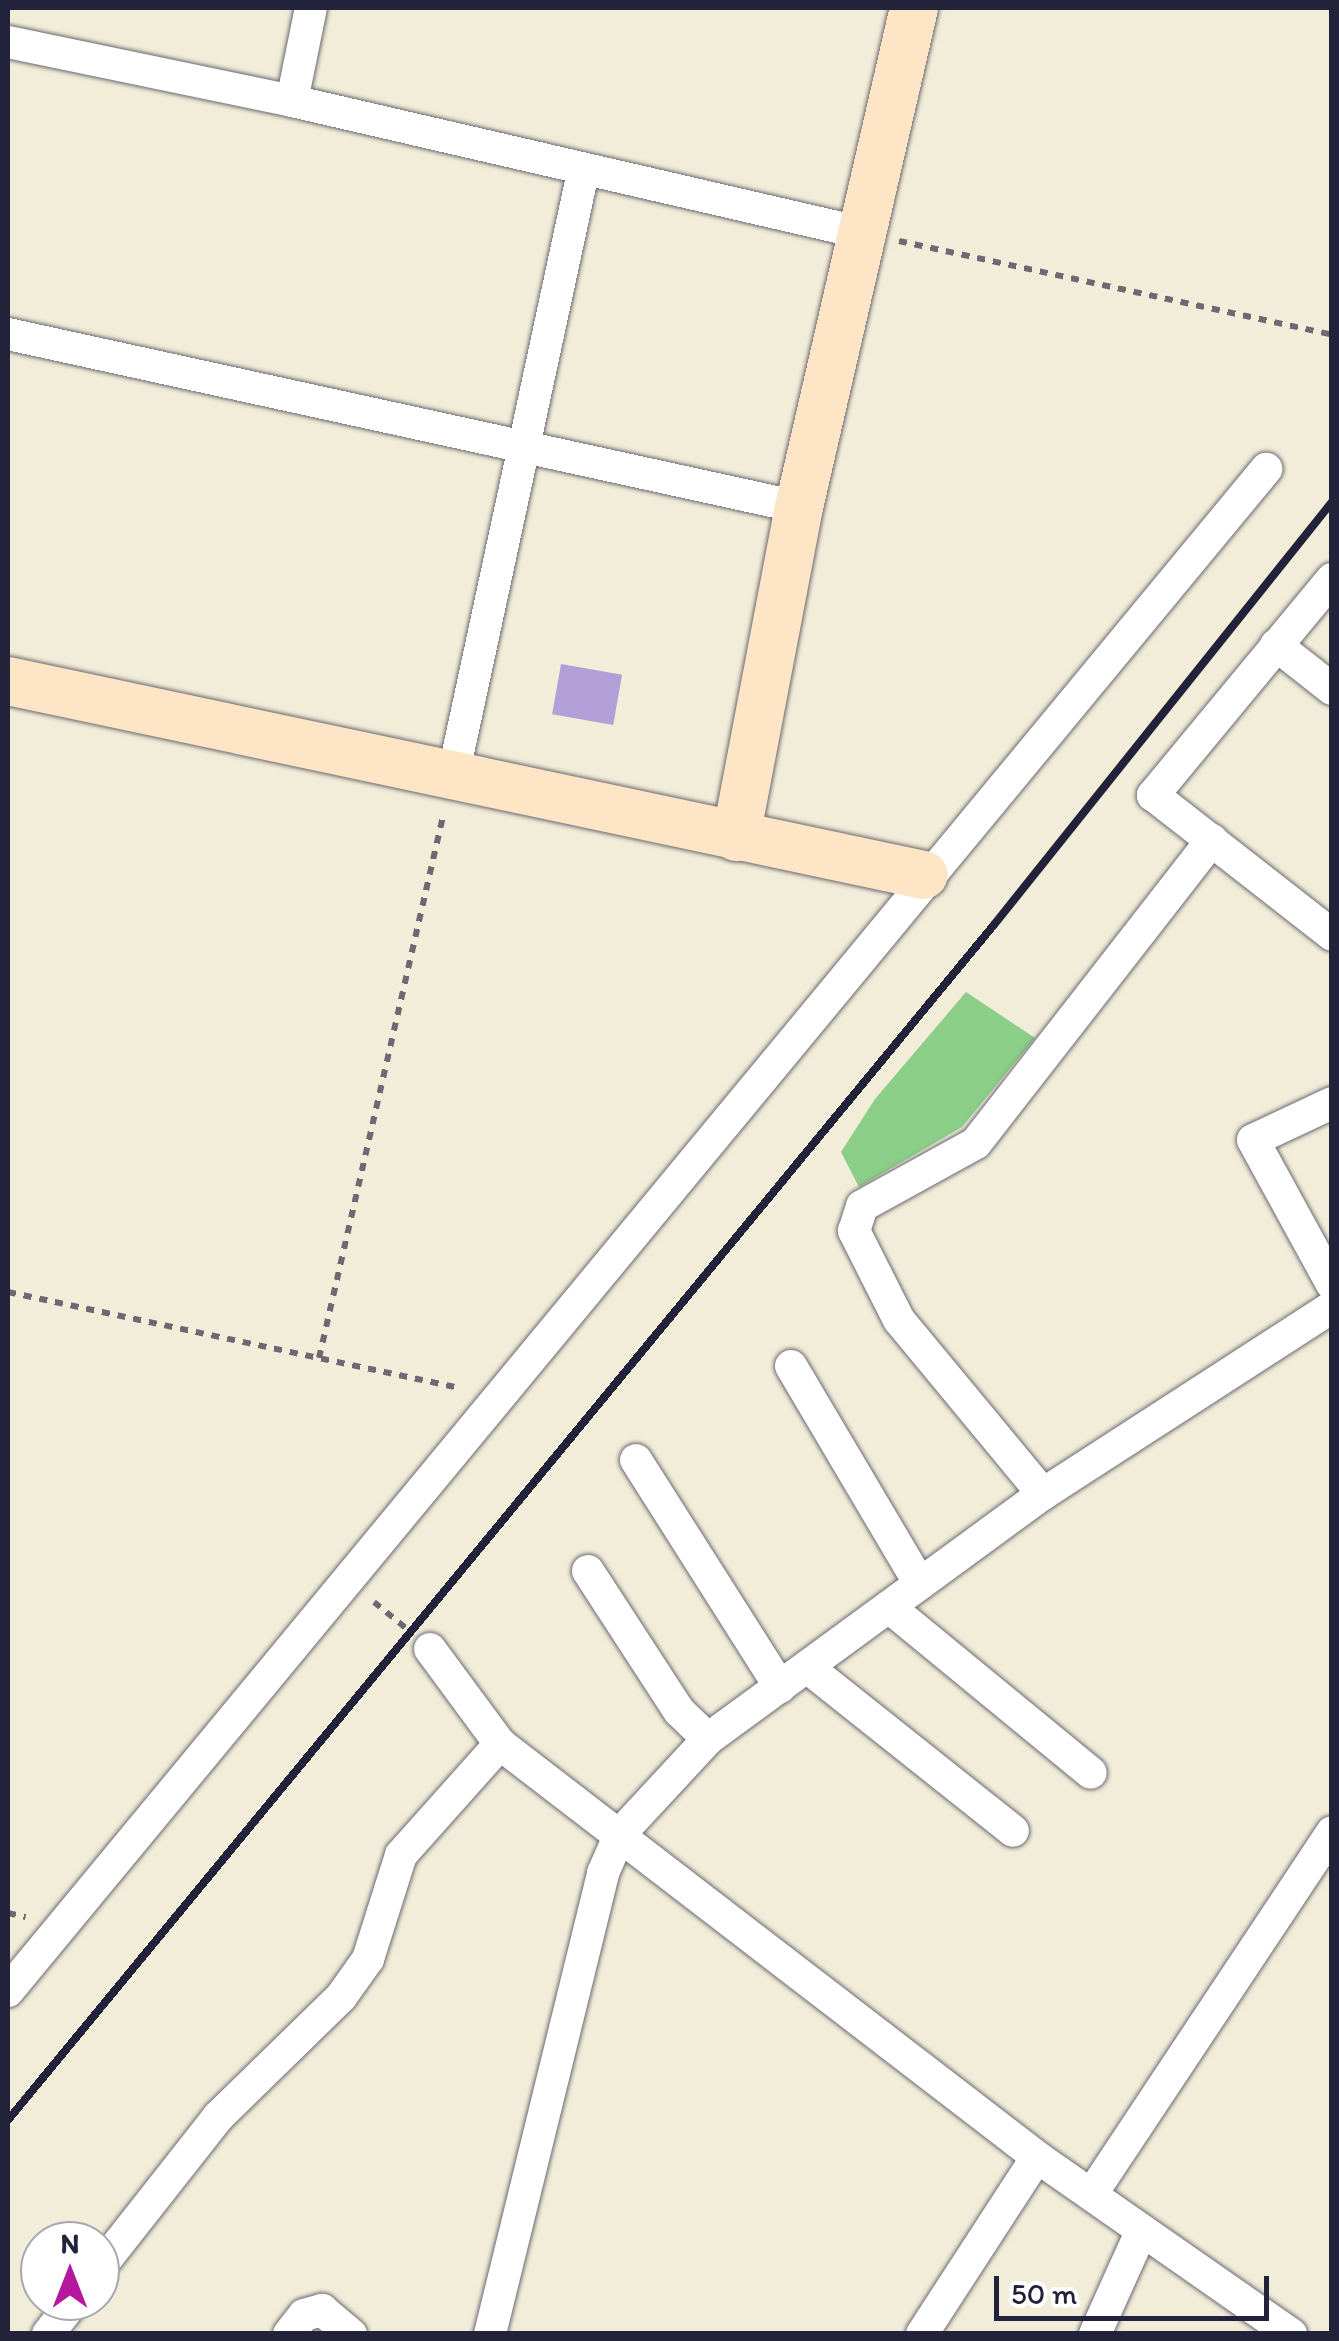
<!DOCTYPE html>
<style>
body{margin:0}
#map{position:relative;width:1339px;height:2341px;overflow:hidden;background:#f2edd8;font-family:Itim,sans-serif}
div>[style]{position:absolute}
.green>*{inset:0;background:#8ace87}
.building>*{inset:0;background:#b39fd7;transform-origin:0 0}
.path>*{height:6px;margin-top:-3px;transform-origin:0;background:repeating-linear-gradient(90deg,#6b6972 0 8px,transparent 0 16px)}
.roads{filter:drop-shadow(0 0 2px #6b6972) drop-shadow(0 0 2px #6b6972)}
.street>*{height:32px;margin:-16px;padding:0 16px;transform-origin:16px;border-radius:16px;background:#fff}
.secondary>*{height:48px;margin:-24px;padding:0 24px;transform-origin:24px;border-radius:24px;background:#fde5c5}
.rail>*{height:8px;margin:-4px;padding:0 4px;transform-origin:4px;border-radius:4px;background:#22223b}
span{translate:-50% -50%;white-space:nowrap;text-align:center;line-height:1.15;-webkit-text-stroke:9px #fff;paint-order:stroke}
.frame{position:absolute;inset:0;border:10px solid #22223b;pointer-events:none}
.north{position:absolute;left:20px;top:2221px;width:100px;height:100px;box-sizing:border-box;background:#fff;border:2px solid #a7a7b1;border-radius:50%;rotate:0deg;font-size:28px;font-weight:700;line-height:40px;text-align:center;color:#22223b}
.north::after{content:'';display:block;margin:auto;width:35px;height:45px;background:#b5179e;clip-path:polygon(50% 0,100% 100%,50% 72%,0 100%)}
.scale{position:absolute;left:994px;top:2276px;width:275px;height:45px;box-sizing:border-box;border:5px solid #22223b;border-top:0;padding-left:12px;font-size:30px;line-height:35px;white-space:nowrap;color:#22223b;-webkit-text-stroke:8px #fff;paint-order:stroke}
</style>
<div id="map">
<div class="green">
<div style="clip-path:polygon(966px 992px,1035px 1038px,962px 1127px,859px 1187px,841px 1152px,875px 1099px)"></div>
</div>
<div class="building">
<div style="left:561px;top:664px;width:62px;height:51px;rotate:10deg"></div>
</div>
<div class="path">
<div style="left:899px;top:241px;width:443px;rotate:12.2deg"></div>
<div style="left:8px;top:1292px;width:463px;rotate:12deg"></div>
<div style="left:319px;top:1358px;width:556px;rotate:-77.11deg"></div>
<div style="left:374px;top:1602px;width:43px;rotate:39.3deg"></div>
<div style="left:8px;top:1913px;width:18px;rotate:13deg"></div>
</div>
<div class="roads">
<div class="street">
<div style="left:8px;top:42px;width:290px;rotate:11.7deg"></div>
<div style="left:292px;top:101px;width:95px;rotate:-78.5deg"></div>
<div style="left:292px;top:101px;width:586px;rotate:13.02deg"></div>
<div style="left:8px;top:334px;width:810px;rotate:12.34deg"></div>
<div style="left:1332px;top:579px;width:281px;rotate:129.6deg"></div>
<div style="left:1153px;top:795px;width:227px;rotate:38deg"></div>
<div style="left:1276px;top:645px;width:71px;rotate:38.2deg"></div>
<div style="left:453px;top:776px;width:618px;rotate:-77.85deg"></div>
<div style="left:1332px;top:1103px;width:87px;rotate:154.9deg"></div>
<div style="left:1253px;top:1140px;width:164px;rotate:61.3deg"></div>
<div style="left:791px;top:1366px;width:253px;rotate:59.4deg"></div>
<div style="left:636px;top:1460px;width:269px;rotate:57.6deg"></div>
<div style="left:1043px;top:1494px;width:226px;rotate:-129.6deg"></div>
<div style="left:899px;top:1320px;width:100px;rotate:-116.8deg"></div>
<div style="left:854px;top:1231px;width:26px;rotate:-72deg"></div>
<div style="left:862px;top:1206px;width:130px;rotate:-28.9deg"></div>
<div style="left:976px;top:1143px;width:384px;rotate:-52.1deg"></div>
<div style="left:588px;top:1571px;width:167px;rotate:57deg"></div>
<div style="left:679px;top:1711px;width:40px;rotate:44deg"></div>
<div style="left:889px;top:1607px;width:261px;rotate:39.4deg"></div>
<div style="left:430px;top:1649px;width:118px;rotate:53.6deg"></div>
<div style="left:500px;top:1744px;width:677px;rotate:37.56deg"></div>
<div style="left:1037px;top:2157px;width:310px;rotate:34.9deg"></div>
<div style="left:807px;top:1667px;width:263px;rotate:38.5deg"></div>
<div style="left:8px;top:1991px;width:1975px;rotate:-50.42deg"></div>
<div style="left:1093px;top:2192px;width:432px;rotate:-56.4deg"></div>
<div style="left:100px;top:2267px;width:191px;rotate:-51.8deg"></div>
<div style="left:218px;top:2117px;width:172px;rotate:-44.3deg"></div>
<div style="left:341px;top:1997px;width:47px;rotate:-54.6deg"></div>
<div style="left:368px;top:1959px;width:109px;rotate:-72.4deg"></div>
<div style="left:401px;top:1855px;width:149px;rotate:-48.3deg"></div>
<div style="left:48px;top:2334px;width:42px;rotate:-51.8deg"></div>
<div style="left:289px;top:2334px;width:24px;rotate:-52deg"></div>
<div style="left:304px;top:2315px;width:19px;rotate:-16deg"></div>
<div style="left:322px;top:2310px;width:38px;rotate:40deg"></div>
<div style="left:490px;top:2334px;width:475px;rotate:-76.2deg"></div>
<div style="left:603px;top:1873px;width:43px;rotate:-66.4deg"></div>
<div style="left:620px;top:1834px;width:129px;rotate:-47.2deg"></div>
<div style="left:708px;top:1739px;width:415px;rotate:-36.2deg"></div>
<div style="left:1043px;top:1494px;width:344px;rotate:-32.9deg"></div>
<div style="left:922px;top:2334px;width:211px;rotate:-57deg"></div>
<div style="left:1095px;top:2334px;width:112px;rotate:-65.7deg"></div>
</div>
<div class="secondary">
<div style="left:8px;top:681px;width:936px;rotate:11.96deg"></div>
<div style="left:736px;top:837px;width:336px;rotate:-79.2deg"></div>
<div style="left:799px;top:507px;width:512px;rotate:-77.02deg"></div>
</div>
</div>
<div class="rail">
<div style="left:8px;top:2120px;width:1548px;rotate:-50.48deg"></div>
<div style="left:993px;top:926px;width:543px;rotate:-51.36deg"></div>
</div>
<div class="frame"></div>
<div class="north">N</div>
<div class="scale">50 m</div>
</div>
